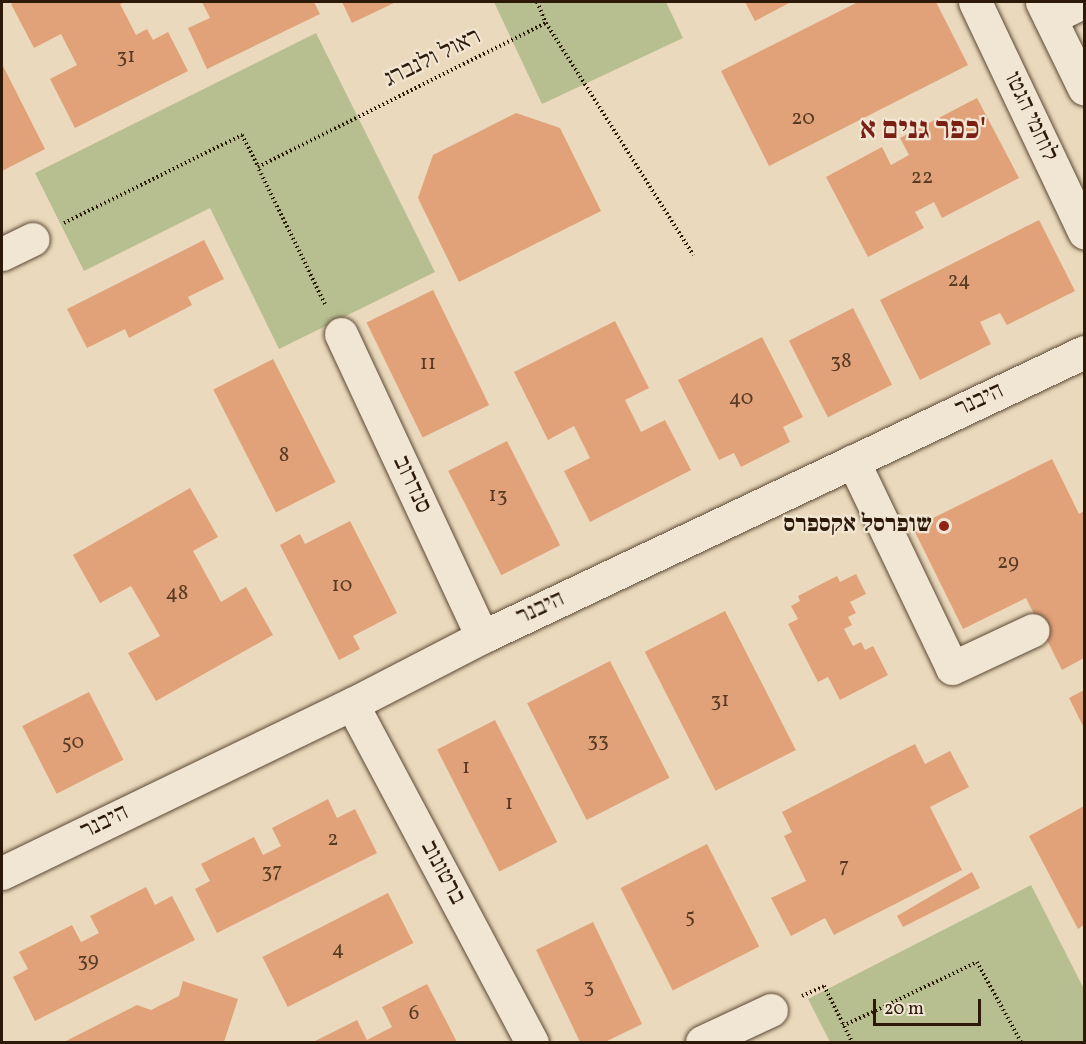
<!DOCTYPE html>
<meta charset="utf-8">
<style>
body{margin:0}
#map{position:relative;width:1086px;height:1044px;overflow:hidden;background:#ead9bc;font-family:Vollkorn,"Frank Ruhl Libre",serif}
div>[style]{position:absolute}
.green>*{inset:0;background:#b7bf91}
.building>*{inset:0;background:#e1a27a;transform-origin:0 0}
.path>*{height:4px;margin-top:-2px;transform-origin:0;background:repeating-linear-gradient(90deg,#2c1908 0 1.5px,transparent 0 4.5px)}
.roads{filter:drop-shadow(0 0 2px #5c4935) drop-shadow(0 0 2px #5c4935)}
.minor>*{height:33px;margin:-16.5px;padding:0 16.5px;transform-origin:16.5px;border-radius:16.5px;background:#f1e6d3}
.dots>*{width:16px;height:16px;translate:-50% -50%;box-sizing:border-box;border:3px solid #f1e6d3;border-radius:50%}
span{translate:-50% -50%;white-space:nowrap;text-align:center;line-height:1.15;-webkit-text-stroke:4.5px #f1e6d3;paint-order:stroke}
.number-label{font-size:21px;color:#593b24}
.number-label span{-webkit-text-stroke-width:0}
.street-label{font-size:24px;color:#2c1908}
.poi-label{font-size:24px;color:#2c1908;font-weight:700}
.right{translate:-100% -50%;text-align:right}
.district-label{font-size:30px;color:#7a1f14;font-weight:700}
.frame{position:absolute;inset:0;border:3px solid #2c1908;pointer-events:none}
.scale{position:absolute;left:873px;top:999px;width:108px;height:27px;box-sizing:border-box;border:3px solid #2c1908;border-top:0;padding-left:8px;font-size:18px;line-height:21px;white-space:nowrap;color:#2c1908;-webkit-text-stroke:4px #f1e6d3;paint-order:stroke}
</style>
<div id="map">
<div class="green">
<div style="clip-path:polygon(494px 2px,666px 2px,683px 38px,542px 104px)"></div>
<div style="clip-path:polygon(316px 33px,435px 272px,279px 349px,210px 208px,84px 271px,35px 173px)"></div>
<div style="clip-path:polygon(1031px 885px,1084px 989px,1084px 1042px,830px 1042px,808px 999px)"></div>
</div>
<div class="building">
<div style="clip-path:polygon(15px 2px,125px 2px,120px 4px,136px 35px,147px 29px,153px 40px,168px 32px,188px 71px,75px 128px,50px 79px,77px 65px,61px 34px,34px 48px,11px 4px)"></div>
<div style="clip-path:polygon(202px 2px,314px 2px,320px 14px,207px 69px,188px 28px,210px 18px)"></div>
<div style="clip-path:polygon(342px 2px,396px 2px,352px 23px)"></div>
<div style="clip-path:polygon(745px 2px,791px 2px,755px 21px)"></div>
<div style="clip-path:polygon(858px 2px,936px 2px,968px 65px,769px 166px,721px 71px)"></div>
<div style="clip-path:polygon(2px 64px,45px 149px,2px 171px)"></div>
<div style="clip-path:polygon(977px 98px,1019px 178px,942px 218px,934px 202px,915px 212px,924px 228px,868px 257px,826px 177px,882px 147px,891px 165px,909px 155px,900px 138px)"></div>
<div style="clip-path:polygon(516px 113px,560px 128px,601px 211px,459px 282px,418px 198px,433px 155px)"></div>
<div style="clip-path:polygon(1039px 220px,1075px 291px,1007px 325px,1000px 313px,980px 322px,991px 344px,920px 380px,880px 300px)"></div>
<div style="clip-path:polygon(204px 240px,224px 279px,188px 297px,192px 305px,129px 338px,125px 329px,87px 348px,67px 309px)"></div>
<div style="left:433px;top:290px;width:128px;height:74px;rotate:64deg"></div>
<div style="left:853px;top:308px;width:86px;height:72px;rotate:63deg"></div>
<div style="clip-path:polygon(615px 321px,649px 388px,625px 400px,641px 432px,665px 420px,691px 470px,590px 522px,564px 471px,590px 458px,574px 426px,548px 440px,514px 372px)"></div>
<div style="clip-path:polygon(762px 337px,803px 417px,783px 427px,790px 442px,741px 467px,734px 453px,719px 460px,678px 380px)"></div>
<div style="left:273px;top:359px;width:138px;height:67px;rotate:63deg"></div>
<div style="left:507px;top:441px;width:117px;height:66px;rotate:63deg"></div>
<div style="clip-path:polygon(1052px 459px,1079px 514px,1084px 511px,1084px 658px,1062px 670px,1026px 598px,963px 629px,913px 528px)"></div>
<div style="clip-path:polygon(190px 488px,218px 537px,193px 551px,221px 602px,246px 587px,273px 635px,156px 701px,128px 653px,160px 636px,131px 586px,100px 603px,73px 555px)"></div>
<div style="clip-path:polygon(350px 521px,397px 613px,353px 636px,360px 649px,339px 660px,280px 545px,300px 534px,305px 544px)"></div>
<div style="clip-path:polygon(856px 574px,866px 594px,850px 602px,856px 613px,848px 617px,852px 625px,844px 629px,853px 646px,861px 642px,865px 650px,873px 646px,888px 675px,840px 700px,828px 677px,818px 682px,788px 624px,798px 619px,791px 606px,800px 601px,798px 596px,837px 576px,840px 582px)"></div>
<div style="left:725px;top:611px;width:156px;height:90px;rotate:63deg"></div>
<div style="left:610px;top:661px;width:131px;height:93px;rotate:63deg"></div>
<div style="clip-path:polygon(1084px 690px,1084px 728px,1069px 698px)"></div>
<div style="left:89px;top:692px;width:76px;height:75px;rotate:63deg"></div>
<div style="left:495px;top:720px;width:137px;height:65px;rotate:63deg"></div>
<div style="clip-path:polygon(915px 744px,925px 764px,950px 751px,969px 787px,930px 807px,962px 870px,834px 935px,825px 918px,791px 936px,771px 898px,806px 881px,784px 836px,792px 832px,782px 812px)"></div>
<div style="clip-path:polygon(328px 799px,337px 818px,355px 809px,377px 853px,217px 933px,195px 889px,210px 881px,201px 864px,254px 837px,263px 855px,281px 846px,272px 828px)"></div>
<div style="clip-path:polygon(1084px 806px,1084px 925px,1078px 929px,1029px 836px)"></div>
<div style="left:707px;top:844px;width:115px;height:97px;rotate:63deg"></div>
<div style="clip-path:polygon(972px 872px,980px 888px,903px 927px,897px 916px)"></div>
<div style="clip-path:polygon(146px 887px,155px 905px,172px 896px,195px 940px,35px 1021px,13px 977px,28px 969px,19px 952px,72px 925px,81px 942px,99px 933px,90px 916px)"></div>
<div style="left:388px;top:893px;width:56px;height:141px;rotate:63deg"></div>
<div style="clip-path:polygon(593px 922px,642px 1024px,605px 1042px,580px 1042px,536px 950px)"></div>
<div style="clip-path:polygon(183px 981px,238px 999px,224px 1042px,64px 1042px,137px 1005px,151px 1010px,179px 996px)"></div>
<div style="clip-path:polygon(427px 984px,457px 1042px,313px 1042px,357px 1020px,367px 1040px,392px 1027px,382px 1007px)"></div>
</div>
<div class="path">
<div style="left:537px;top:2px;width:23px;rotate:67deg"></div>
<div style="left:64px;top:223px;width:199px;rotate:-26.3deg"></div>
<div style="left:242px;top:135px;width:36px;rotate:63deg"></div>
<div style="left:325px;top:304px;width:153px;rotate:-116.1deg"></div>
<div style="left:258px;top:167px;width:322px;rotate:-26.6deg"></div>
<div style="left:546px;top:23px;width:275px;rotate:57.6deg"></div>
<div style="left:802px;top:996px;width:24px;rotate:-24deg"></div>
<div style="left:824px;top:986px;width:63px;rotate:63.4deg"></div>
<div style="left:843px;top:1026px;width:148px;rotate:-25.5deg"></div>
<div style="left:977px;top:962px;width:91px;rotate:61.2deg"></div>
</div>
<div class="roads">
<div class="minor">
<div style="left:975px;top:2px;width:255px;rotate:64.6deg"></div>
<div style="left:1042px;top:2px;width:96px;rotate:64deg"></div>
<div style="left:1050px;top:18px;width:37px;rotate:-26deg"></div>
<div style="left:2px;top:254px;width:34px;rotate:-26deg"></div>
<div style="left:341px;top:334px;width:334px;rotate:65deg"></div>
<div style="left:853px;top:461px;width:229px;rotate:64.4deg"></div>
<div style="left:952px;top:668px;width:89px;rotate:-25.1deg"></div>
<div style="left:352px;top:704px;width:383px;rotate:62deg"></div>
<div style="left:2px;top:873px;width:389px;rotate:-25.8deg"></div>
<div style="left:352px;top:704px;width:146px;rotate:-27.3deg"></div>
<div style="left:482px;top:637px;width:666px;rotate:-25.33deg"></div>
<div style="left:702px;top:1042px;width:76px;rotate:-24.9deg"></div>
</div>
</div>
<div class="dots">
<div style="left:944px;top:526px;background:#8f2418"></div>
</div>
<div class="number-label">
<span style="left:126px;top:57px">31</span>
<span style="left:803px;top:119px">20</span>
<span style="left:922px;top:178px">22</span>
<span style="left:959px;top:281px">24</span>
<span style="left:841px;top:362px">38</span>
<span style="left:428px;top:364px">11</span>
<span style="left:741px;top:399px">40</span>
<span style="left:284px;top:456px">8</span>
<span style="left:498px;top:496px">13</span>
<span style="left:1008px;top:563px">29</span>
<span style="left:342px;top:586px">10</span>
<span style="left:177px;top:594px">48</span>
<span style="left:720px;top:701px">31</span>
<span style="left:598px;top:741px">33</span>
<span style="left:73px;top:743px">50</span>
<span style="left:466px;top:768px">1</span>
<span style="left:509px;top:804px">1</span>
<span style="left:333px;top:840px">2</span>
<span style="left:844px;top:867px">7</span>
<span style="left:272px;top:872px">37</span>
<span style="left:690px;top:917px">5</span>
<span style="left:338px;top:950px">4</span>
<span style="left:88px;top:961px">39</span>
<span style="left:589px;top:987px">3</span>
<span style="left:414px;top:1014px">6</span>
</div>
<div class="street-label">
<span style="left:433px;top:59px;rotate:-26deg">ראול ולנברג</span>
<span style="left:1030px;top:117px;rotate:65deg">לוחמי הגטו</span>
<span style="left:980px;top:401px;rotate:-25deg">היבנר</span>
<span style="left:411px;top:485px;rotate:65deg">סנדרוב</span>
<span style="left:541px;top:609px;rotate:-25deg">היבנר</span>
<span style="left:105px;top:823px;rotate:-26deg">היבנר</span>
<span style="left:442px;top:873px;rotate:62deg">ברטונוב</span>
</div>
<div class="poi-label">
<span class="right" style="left:932px;top:526px">שופרסל אקספרס</span>
</div>
<div class="district-label">
<span style="left:923px;top:130px">כפר גנים א'</span>
</div>
<div class="frame"></div>
<div class="scale">20 m</div>
</div>
